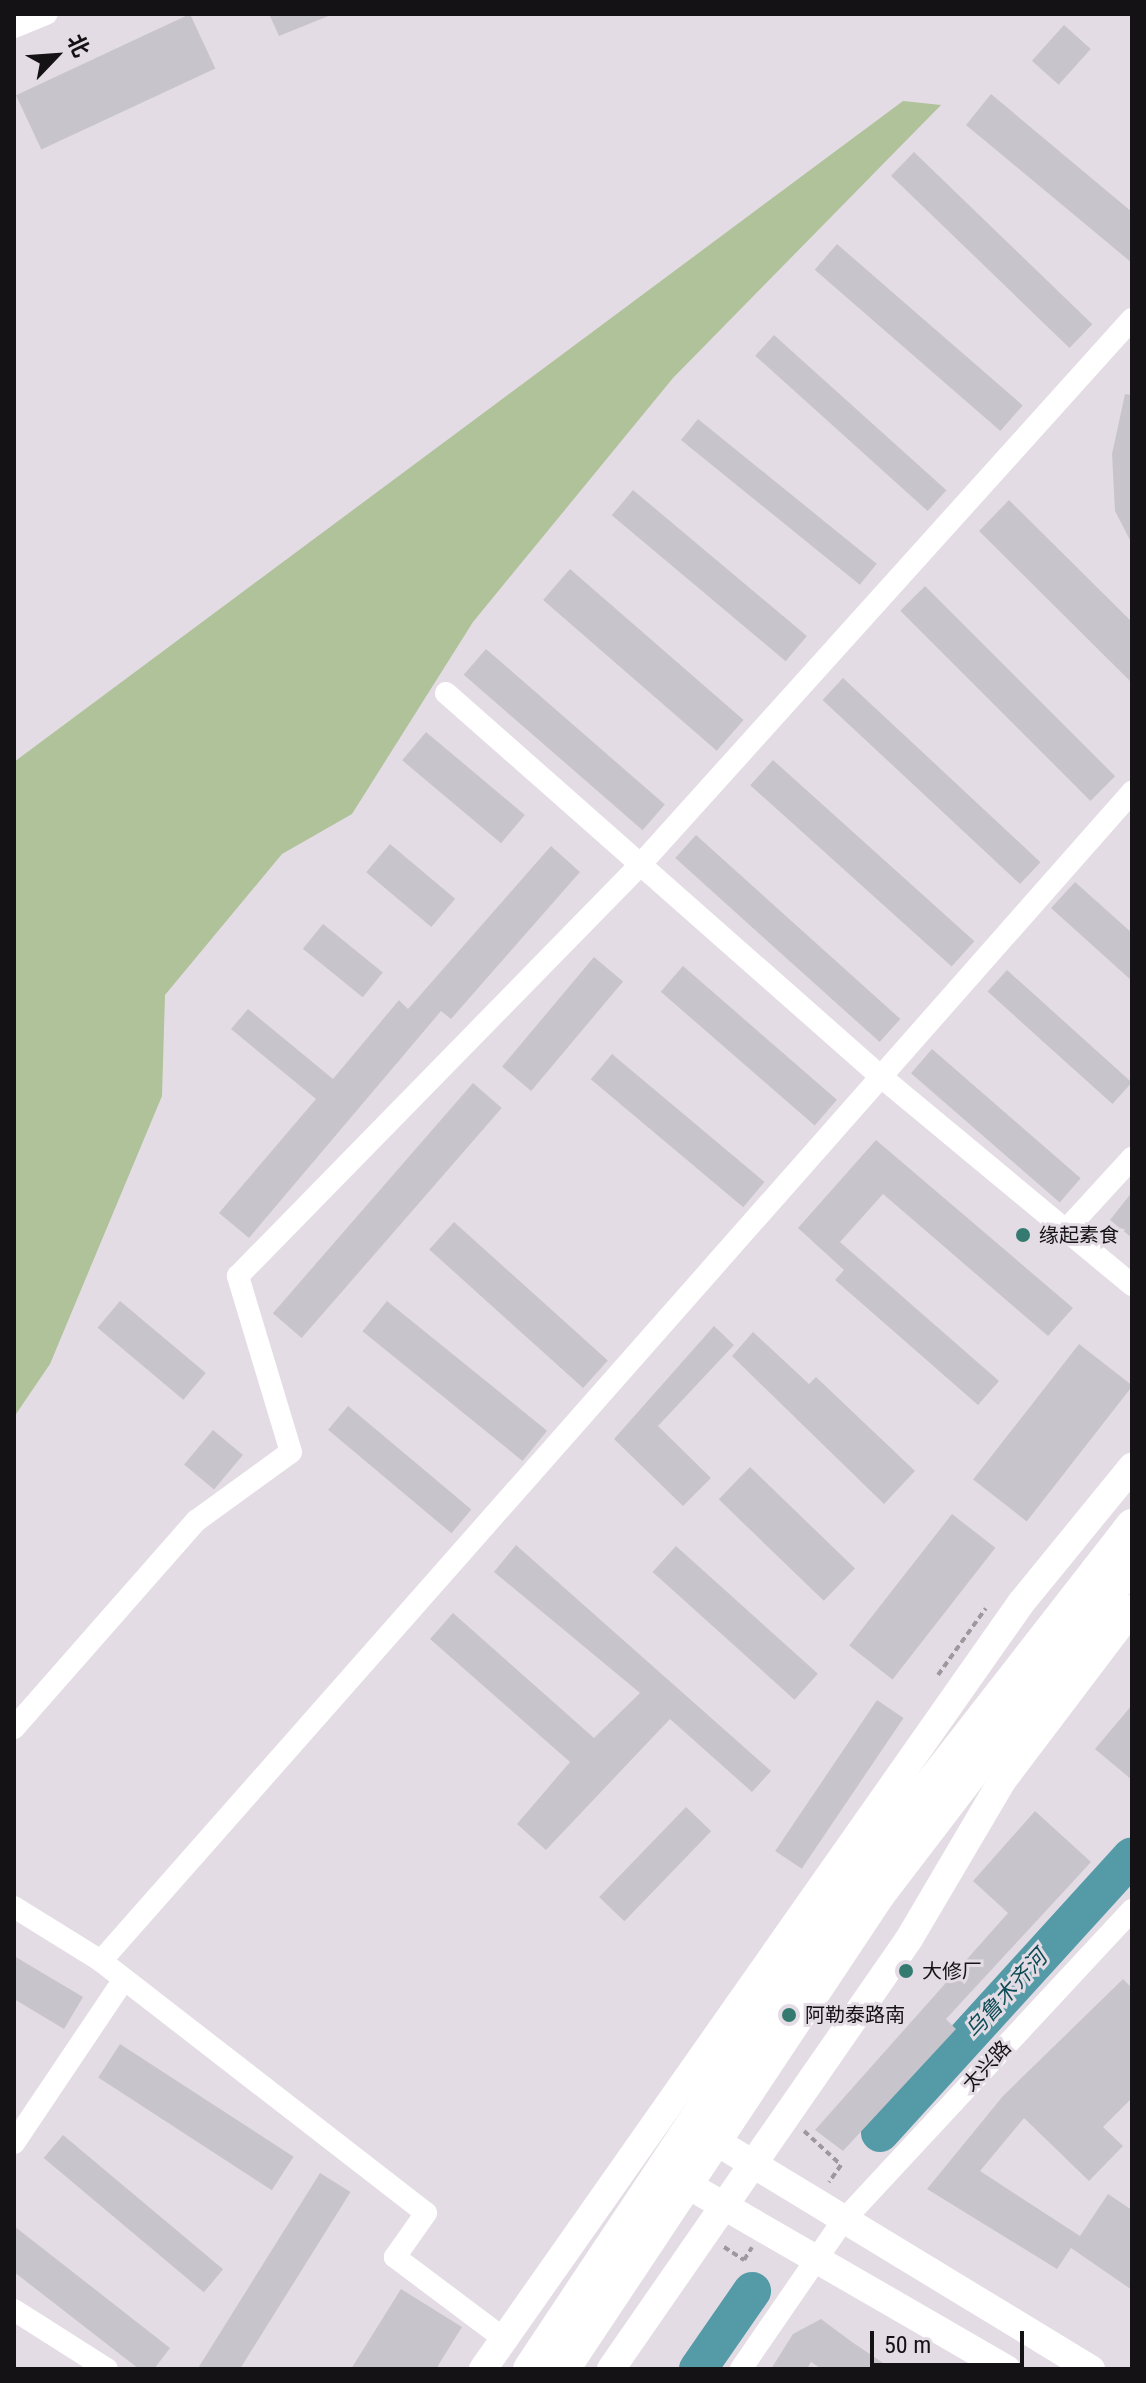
<!DOCTYPE html>
<meta charset="utf-8">
<style>
body{margin:0}
#map{position:relative;width:1146px;height:2383px;overflow:hidden;background:#e4dce4;font-family:"Roboto Condensed","Noto Sans SC",sans-serif}
div>[style]{position:absolute}
.green>*{inset:0;background:#afc299}
.river>*{height:38px;margin:-19px;padding:0 19px;transform-origin:19px;border-radius:19px;background:#559ba7}
.building>*{inset:0;background:#c8c4cc;transform-origin:0 0}
.path>*{height:4px;margin-top:-2px;transform-origin:0;background:repeating-linear-gradient(90deg,#9e989e 0 6px,transparent 0 10px)}
.minor>*{height:22px;margin:-11px;padding:0 11px;transform-origin:11px;border-radius:11px;background:#fff}
.major>*{height:28px;margin:-14px;padding:0 14px;transform-origin:14px;border-radius:14px;background:#fff}
.highway>*{height:32px;margin:-16px;padding:0 16px;transform-origin:16px;border-radius:16px;background:#fff}
.dots>*{width:22px;height:22px;translate:-50% -50%;box-sizing:border-box;border:4px solid #e4dce4;border-radius:50%}
span{translate:-50% -50%;white-space:nowrap;text-align:center;line-height:1.15;-webkit-text-stroke:6px #e4dce4;paint-order:stroke}
.poi-label{font-size:20px;color:#141214}
.left{translate:0 -50%;text-align:left}
.street-label{font-size:20px;color:#141214}
.water-label{font-size:22px;color:#0d4c56;font-style:italic}
.frame{position:absolute;inset:0;border:16px solid #141214;pointer-events:none}
.north{position:absolute;left:16px;top:16px;width:80px;height:80px;-webkit-text-stroke:6px #e4dce4;paint-order:stroke;rotate:65deg;font-size:22px;font-weight:700;line-height:32px;text-align:center;color:#141214}
.north::after{content:'';display:block;margin:auto;width:28px;height:36px;background:#141214;clip-path:polygon(50% 0,100% 100%,50% 72%,0 100%)}
.scale{position:absolute;left:870px;top:2331px;width:154px;height:36px;box-sizing:border-box;border:4px solid #141214;border-top:0;padding-left:10px;font-size:24px;line-height:28px;white-space:nowrap;color:#141214;-webkit-text-stroke:6px #e4dce4;paint-order:stroke}
</style>
<div id="map">
<div class="green">
<div style="clip-path:polygon(903px 101px,941px 105px,673px 378px,473px 622px,352px 814px,282px 854px,165px 995px,162px 1096px,50px 1364px,14px 1417px,14px 762px)"></div>
</div>
<div class="river">
<div style="left:880px;top:2133px;width:374px;rotate:-47.7deg"></div>
<div style="left:698px;top:2369px;width:95px;rotate:-55.3deg"></div>
</div>
<div class="building">
<div style="left:190px;top:14px;width:60px;height:192px;rotate:65deg"></div>
<div style="clip-path:polygon(269px 14px,331px 14px,331px 15px,279px 36px)"></div>
<div style="left:1064px;top:25px;width:36px;height:48px;rotate:42deg"></div>
<div style="clip-path:polygon(991px 94px,1132px 212px,1132px 263px,966px 125px)"></div>
<div style="left:914px;top:152px;width:248px;height:33px;rotate:44deg"></div>
<div style="left:837px;top:244px;width:246px;height:34px;rotate:41deg"></div>
<div style="left:774px;top:335px;width:232px;height:28px;rotate:42deg"></div>
<div style="clip-path:polygon(1125px 394px,1132px 395px,1132px 544px,1115px 511px,1112px 454px)"></div>
<div style="left:698px;top:419px;width:230px;height:27px;rotate:39deg"></div>
<div style="left:633px;top:490px;width:227px;height:33px;rotate:40deg"></div>
<div style="clip-path:polygon(1009px 500px,1132px 622px,1132px 683px,979px 531px)"></div>
<div style="left:570px;top:569px;width:230px;height:41px;rotate:41deg"></div>
<div style="left:925px;top:586px;width:269px;height:35px;rotate:45deg"></div>
<div style="left:486px;top:649px;width:237px;height:34px;rotate:41deg"></div>
<div style="left:843px;top:678px;width:270px;height:30px;rotate:43deg"></div>
<div style="left:426px;top:732px;width:129px;height:37px;rotate:40deg"></div>
<div style="left:773px;top:760px;width:271px;height:34px;rotate:42deg"></div>
<div style="left:696px;top:835px;width:275px;height:31px;rotate:42deg"></div>
<div style="left:390px;top:844px;width:85px;height:37px;rotate:40deg"></div>
<div style="clip-path:polygon(551px 846px,580px 872px,451px 1019px,441px 1011px,249px 1238px,219px 1213px,316px 1099px,231px 1029px,248px 1009px,333px 1079px,399px 1000px,408px 1009px)"></div>
<div style="clip-path:polygon(1075px 882px,1132px 933px,1132px 981px,1051px 908px)"></div>
<div style="left:323px;top:924px;width:77px;height:32px;rotate:39deg"></div>
<div style="left:594px;top:957px;width:38px;height:143px;rotate:40deg"></div>
<div style="left:683px;top:966px;width:204px;height:34px;rotate:41deg"></div>
<div style="left:1007px;top:970px;width:168px;height:29px;rotate:42deg"></div>
<div style="left:932px;top:1049px;width:197px;height:32px;rotate:41deg"></div>
<div style="left:612px;top:1054px;width:199px;height:33px;rotate:40deg"></div>
<div style="left:473px;top:1083px;width:38px;height:305px;rotate:41deg"></div>
<div style="clip-path:polygon(876px 1140px,1073px 1308px,1048px 1336px,883px 1194px,840px 1242px,999px 1381px,978px 1405px,835px 1280px,844px 1270px,798px 1228px)"></div>
<div style="clip-path:polygon(1132px 1192px,1132px 1238px,1110px 1220px)"></div>
<div style="left:454px;top:1222px;width:207px;height:37px;rotate:42deg"></div>
<div style="left:120px;top:1301px;width:112px;height:35px;rotate:40deg"></div>
<div style="left:387px;top:1301px;width:206px;height:39px;rotate:39deg"></div>
<div style="clip-path:polygon(714px 1326px,734px 1345px,658px 1426px,711px 1478px,683px 1506px,614px 1439px)"></div>
<div style="clip-path:polygon(753px 1332px,809px 1384px,816px 1377px,915px 1471px,884px 1504px,732px 1356px)"></div>
<div style="left:1079px;top:1344px;width:68px;height:172px;rotate:38deg"></div>
<div style="left:348px;top:1406px;width:161px;height:31px;rotate:40deg"></div>
<div style="left:213px;top:1430px;width:39px;height:45px;rotate:40deg"></div>
<div style="left:750px;top:1467px;width:146px;height:45px;rotate:44deg"></div>
<div style="left:952px;top:1514px;width:55px;height:167px;rotate:38deg"></div>
<div style="clip-path:polygon(516px 1545px,771px 1771px,752px 1792px,670px 1719px,546px 1850px,517px 1824px,570px 1762px,430px 1639px,453px 1613px,594px 1738px,640px 1693px,494px 1572px)"></div>
<div style="left:676px;top:1546px;width:191px;height:35px;rotate:42deg"></div>
<div style="left:877px;top:1700px;width:32px;height:182px;rotate:34deg"></div>
<div style="clip-path:polygon(1132px 1705px,1132px 1780px,1095px 1749px)"></div>
<div style="left:686px;top:1807px;width:35px;height:125px;rotate:44deg"></div>
<div style="clip-path:polygon(1035px 1811px,1091px 1862px,946px 2019px,956px 2029px,843px 2151px,815px 2130px,1008px 1913px,973px 1881px)"></div>
<div style="clip-path:polygon(14px 1956px,83px 1997px,64px 2029px,14px 1999px)"></div>
<div style="clip-path:polygon(1123px 1979px,1132px 1988px,1132px 2098px,1103px 2127px,1123px 2146px,1089px 2181px,1024px 2118px,980px 2171px,1080px 2236px,1108px 2194px,1132px 2210px,1132px 2290px,1071px 2248px,1057px 2269px,927px 2189px,1003px 2096px)"></div>
<div style="left:120px;top:2044px;width:207px;height:40px;rotate:33deg"></div>
<div style="left:63px;top:2135px;width:209px;height:30px;rotate:40deg"></div>
<div style="left:320px;top:2173px;width:36px;height:232px;rotate:32deg"></div>
<div style="clip-path:polygon(14px 2226px,170px 2348px,154px 2369px,139px 2369px,14px 2272px)"></div>
<div style="clip-path:polygon(401px 2289px,462px 2327px,436px 2369px,351px 2369px)"></div>
<div style="clip-path:polygon(821px 2319px,852px 2342px,892px 2369px,822px 2369px,811px 2362px,807px 2369px,771px 2369px,793px 2334px)"></div>
</div>
<div class="path">
<div style="left:938px;top:1675px;width:82px;rotate:-54.4deg"></div>
<div style="left:804px;top:2131px;width:50px;rotate:42.6deg"></div>
<div style="left:841px;top:2165px;width:21px;rotate:125deg"></div>
<div style="left:724px;top:2247px;width:24px;rotate:33deg"></div>
<div style="left:744px;top:2260px;width:15px;rotate:-58deg"></div>
</div>
<div class="minor">
<div style="left:14px;top:27px;width:35px;rotate:-22deg"></div>
<div style="left:446px;top:693px;width:577px;rotate:41.42deg"></div>
<div style="left:879px;top:1075px;width:329px;rotate:39.7deg"></div>
<div style="left:1066px;top:1230px;width:98px;rotate:-47.5deg"></div>
<div style="left:14px;top:1728px;width:276px;rotate:-48.7deg"></div>
<div style="left:196px;top:1521px;width:117px;rotate:-36deg"></div>
<div style="left:291px;top:1452px;width:184px;rotate:-106.8deg"></div>
<div style="left:238px;top:1276px;width:575px;rotate:-45.63deg"></div>
<div style="left:640px;top:865px;width:735px;rotate:-47.98deg"></div>
<div style="left:14px;top:1907px;width:102px;rotate:31.8deg"></div>
<div style="left:101px;top:1961px;width:411px;rotate:37.8deg"></div>
<div style="left:426px;top:2213px;width:54px;rotate:125.2deg"></div>
<div style="left:395px;top:2257px;width:135px;rotate:36.9deg"></div>
<div style="left:101px;top:1961px;width:1559px;rotate:-48.59deg"></div>
<div style="left:14px;top:2143px;width:195px;rotate:-56.1deg"></div>
<div style="left:14px;top:2310px;width:110px;rotate:32.4deg"></div>
<div style="left:741px;top:2369px;width:178px;rotate:-55.5deg"></div>
<div style="left:842px;top:2222px;width:426px;rotate:-47.1deg"></div>
</div>
<div class="major">
<div style="left:699px;top:2131px;width:459px;rotate:31.3deg"></div>
<div style="left:667px;top:2173px;width:392px;rotate:30deg"></div>
<div style="left:483px;top:2369px;width:936px;rotate:-54.92deg"></div>
<div style="left:1021px;top:1603px;width:176px;rotate:-50.8deg"></div>
<div style="left:611px;top:2369px;width:523px;rotate:-55.28deg"></div>
<div style="left:909px;top:1939px;width:183px;rotate:-59.5deg"></div>
<div style="left:1002px;top:1781px;width:216px;rotate:-52.9deg"></div>
</div>
<div class="highway">
<div style="left:529px;top:2369px;width:574px;rotate:-56.37deg"></div>
<div style="left:847px;top:1891px;width:464px;rotate:-52.1deg"></div>
<div style="left:564px;top:2369px;width:569px;rotate:-56.39deg"></div>
<div style="left:879px;top:1895px;width:417px;rotate:-52.6deg"></div>
</div>
<div class="dots">
<div style="left:1023px;top:1235px;background:#357a70"></div>
<div style="left:906px;top:1971px;background:#357a70"></div>
<div style="left:789px;top:2015px;background:#357a70"></div>
</div>
<div class="poi-label">
<span class="left" style="left:1039px;top:1235px">缘起素食</span>
<span class="left" style="left:922px;top:1971px">大修厂</span>
<span class="left" style="left:805px;top:2015px">阿勒泰路南</span>
</div>
<div class="street-label">
<span style="left:987px;top:2066px;rotate:-47deg">太兴路</span>
</div>
<div class="water-label">
<span style="left:1006px;top:1994px;rotate:-48deg">乌鲁木齐河</span>
</div>
<div class="frame"></div>
<div class="north">北</div>
<div class="scale">50 m</div>
</div>
